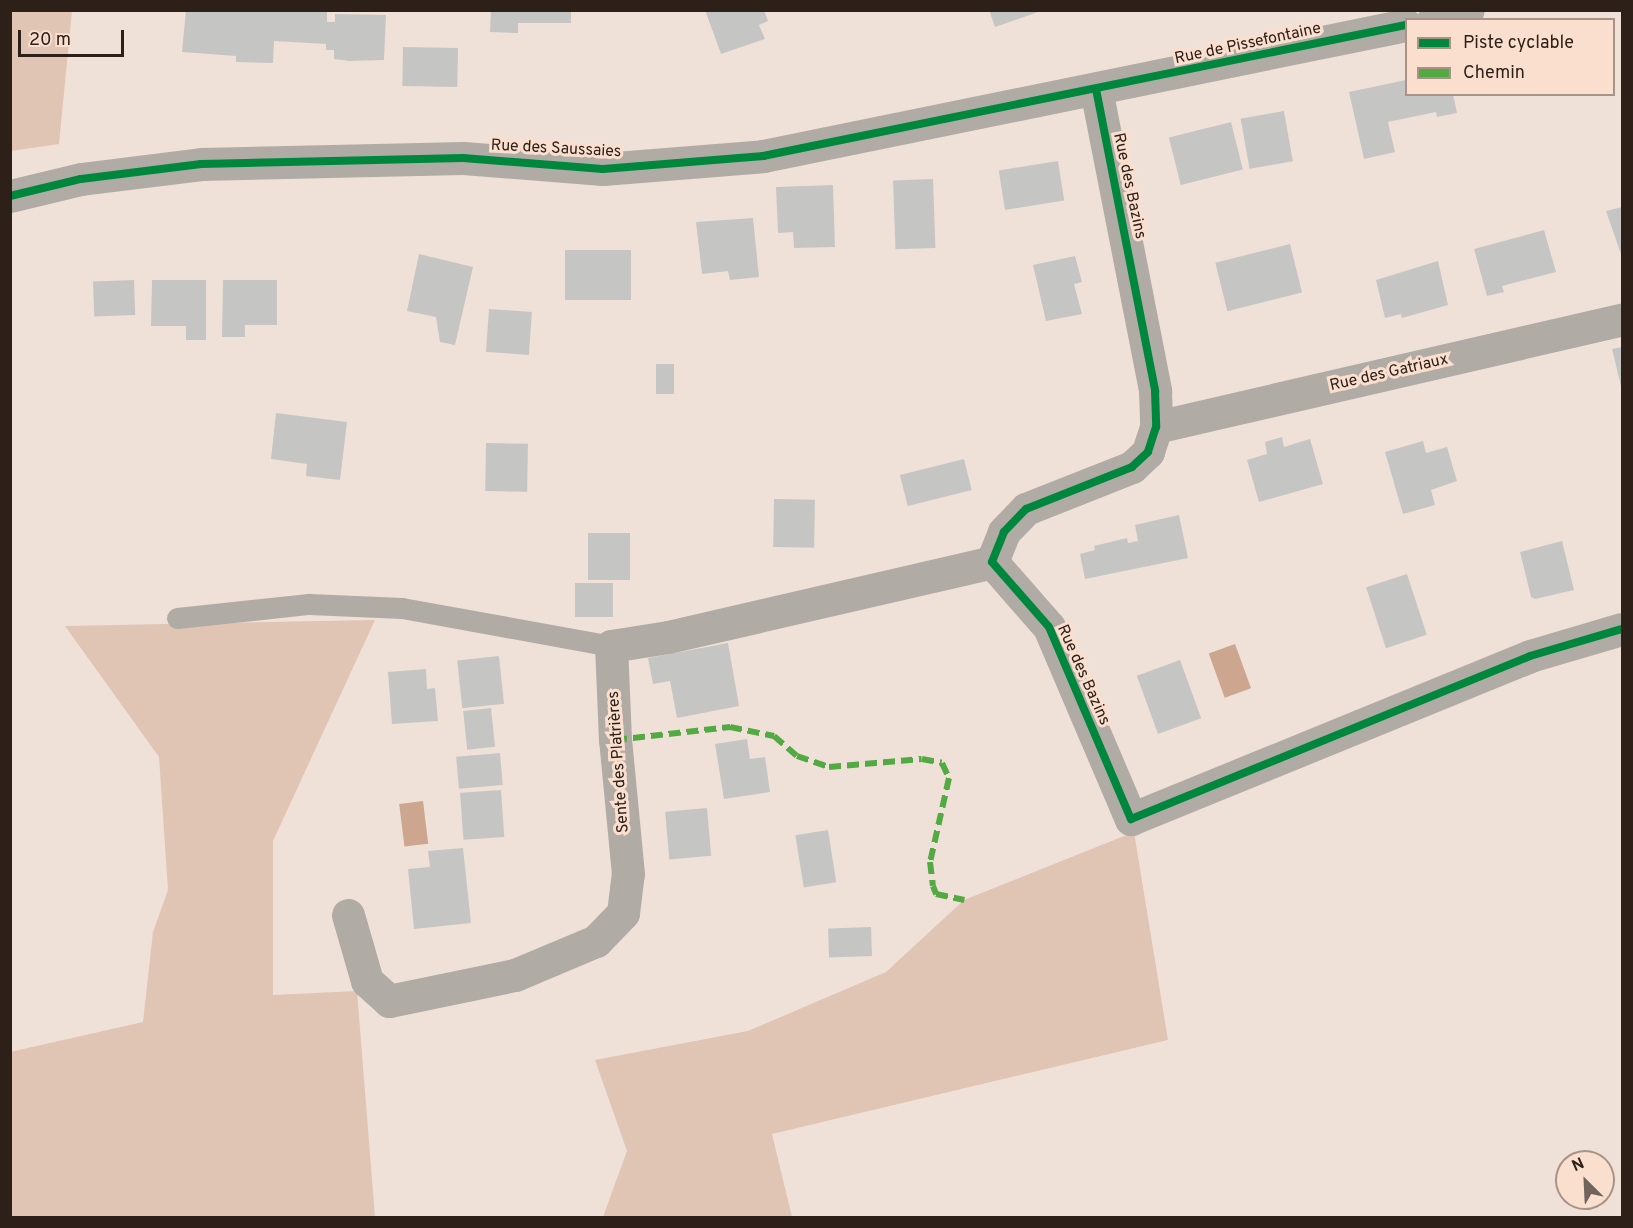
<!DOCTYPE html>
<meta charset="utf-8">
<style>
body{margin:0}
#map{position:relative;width:1633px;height:1228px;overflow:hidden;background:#f0e1d8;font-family:Overpass,sans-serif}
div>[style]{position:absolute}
.green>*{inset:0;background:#e0c4b4}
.water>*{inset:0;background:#cca68f;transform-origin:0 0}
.building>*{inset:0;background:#c5c6c4;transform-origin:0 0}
.service>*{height:21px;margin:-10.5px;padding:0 10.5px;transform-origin:10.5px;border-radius:10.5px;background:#b1aba6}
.minor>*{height:33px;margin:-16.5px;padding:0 16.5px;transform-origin:16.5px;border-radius:16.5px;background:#b1aba6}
.quiet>*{height:6px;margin-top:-3px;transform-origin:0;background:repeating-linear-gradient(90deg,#54aa42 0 12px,transparent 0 18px)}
.cycleway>*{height:8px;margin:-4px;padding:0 4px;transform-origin:4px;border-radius:4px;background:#00873e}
span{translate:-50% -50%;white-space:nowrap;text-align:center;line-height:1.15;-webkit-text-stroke:6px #fadfce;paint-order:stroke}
.street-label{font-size:16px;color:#2c2019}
.frame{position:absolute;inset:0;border:12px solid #2c2019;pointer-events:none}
.legend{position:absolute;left:1405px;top:18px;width:210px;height:78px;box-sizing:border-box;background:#fadfce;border:2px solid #a89386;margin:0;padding:8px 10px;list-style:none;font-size:18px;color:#2c2019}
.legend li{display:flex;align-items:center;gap:12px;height:30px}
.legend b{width:30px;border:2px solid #a89386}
.north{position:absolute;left:1555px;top:1150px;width:60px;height:60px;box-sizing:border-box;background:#fadfce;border:2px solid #a89386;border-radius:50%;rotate:336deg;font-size:16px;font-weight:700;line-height:24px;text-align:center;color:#2c2019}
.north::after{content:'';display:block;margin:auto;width:21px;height:27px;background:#71645c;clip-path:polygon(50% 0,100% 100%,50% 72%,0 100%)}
.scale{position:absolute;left:18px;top:30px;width:106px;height:27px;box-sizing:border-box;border:3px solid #2c2019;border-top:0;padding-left:8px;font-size:18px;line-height:21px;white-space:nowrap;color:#2c2019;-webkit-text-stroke:4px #fadfce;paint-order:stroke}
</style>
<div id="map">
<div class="green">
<div style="clip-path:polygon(11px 10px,72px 11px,59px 144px,11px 151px)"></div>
<div style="clip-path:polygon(375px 620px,273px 841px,273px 995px,357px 991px,375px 1217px,11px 1217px,10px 1052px,143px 1022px,153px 932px,168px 890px,159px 757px,65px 626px)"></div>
<div style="clip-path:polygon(1134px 832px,1168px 1040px,772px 1134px,792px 1217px,603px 1217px,627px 1151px,595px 1060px,748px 1031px,886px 972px,964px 900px)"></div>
</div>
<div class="water">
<div style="left:1235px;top:644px;width:47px;height:28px;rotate:70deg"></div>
<div style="left:423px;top:801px;width:43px;height:24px;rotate:83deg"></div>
</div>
<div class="building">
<div style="clip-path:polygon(186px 10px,327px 10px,327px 22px,335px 22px,335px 14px,386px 15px,384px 60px,349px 61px,334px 59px,334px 50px,326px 50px,326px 44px,274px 41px,273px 63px,236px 62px,236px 56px,182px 52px)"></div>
<div style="clip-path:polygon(491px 10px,571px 10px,571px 23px,518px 23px,518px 33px,490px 32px)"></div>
<div style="clip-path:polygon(705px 10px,764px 10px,768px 21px,759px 25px,765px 39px,721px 54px)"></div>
<div style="clip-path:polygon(989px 10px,1041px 10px,1041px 11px,995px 27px)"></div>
<div style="left:403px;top:47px;width:55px;height:39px;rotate:1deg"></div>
<div style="clip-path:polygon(1406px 80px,1406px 94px,1453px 94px,1457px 113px,1437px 117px,1436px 112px,1388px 122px,1395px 152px,1364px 159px,1349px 92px)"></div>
<div style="left:1284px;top:111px;width:51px;height:44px;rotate:80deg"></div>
<div style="left:1231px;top:122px;width:49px;height:64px;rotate:76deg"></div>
<div style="left:1058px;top:161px;width:40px;height:60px;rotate:81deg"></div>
<div style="left:933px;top:179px;width:69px;height:40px;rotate:88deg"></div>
<div style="clip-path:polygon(833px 185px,835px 247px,794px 248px,793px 232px,778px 233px,776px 187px)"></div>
<div style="clip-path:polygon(1622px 207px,1622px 257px,1606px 211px)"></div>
<div style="clip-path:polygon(753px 218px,759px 277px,730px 280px,728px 271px,702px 274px,696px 222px)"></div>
<div style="clip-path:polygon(1544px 230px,1556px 272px,1502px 286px,1504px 292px,1487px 296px,1474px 249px)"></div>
<div style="left:1290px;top:244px;width:50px;height:77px;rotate:76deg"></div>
<div style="left:565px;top:250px;width:66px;height:50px"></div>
<div style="clip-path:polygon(419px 254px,473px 267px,455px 345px,440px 342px,436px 317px,407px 311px)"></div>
<div style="clip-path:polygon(1075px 256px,1082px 282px,1074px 284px,1082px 314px,1046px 321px,1033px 265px)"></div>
<div style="clip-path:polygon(1438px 261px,1448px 305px,1402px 318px,1401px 314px,1385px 318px,1376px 280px)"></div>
<div style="left:134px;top:280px;width:35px;height:41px;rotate:88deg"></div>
<div style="clip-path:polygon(152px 280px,206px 280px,206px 340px,186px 340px,186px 326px,151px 326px)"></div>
<div style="clip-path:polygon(223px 280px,277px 280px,277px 325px,245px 325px,245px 337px,222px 337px)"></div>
<div style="left:489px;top:309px;width:43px;height:43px;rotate:4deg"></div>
<div style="clip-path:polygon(1622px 347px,1622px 390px,1612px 349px)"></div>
<div style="left:674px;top:364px;width:30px;height:18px;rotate:90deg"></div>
<div style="clip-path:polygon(276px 413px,347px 422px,340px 480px,306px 476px,307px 464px,271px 459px)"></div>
<div style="clip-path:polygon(1282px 437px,1284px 447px,1310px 439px,1323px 484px,1259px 502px,1247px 460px,1267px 454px,1265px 442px)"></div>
<div style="clip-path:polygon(1423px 441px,1426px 453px,1447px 447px,1457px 481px,1431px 490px,1435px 505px,1403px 514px,1385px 452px)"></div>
<div style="left:486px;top:443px;width:42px;height:48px;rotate:1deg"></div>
<div style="left:964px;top:459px;width:32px;height:66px;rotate:76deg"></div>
<div style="left:774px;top:499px;width:41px;height:48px;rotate:1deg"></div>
<div style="clip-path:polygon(1179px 515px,1188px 558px,1085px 579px,1080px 554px,1095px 550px,1094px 546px,1127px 538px,1128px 543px,1138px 541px,1135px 525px)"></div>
<div style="left:588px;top:533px;width:42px;height:47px"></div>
<div style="clip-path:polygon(1562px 541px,1574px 590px,1535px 599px,1531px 597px,1520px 552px)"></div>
<div style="left:1407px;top:574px;width:64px;height:43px;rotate:72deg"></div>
<div style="left:575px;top:583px;width:38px;height:34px"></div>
<div style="clip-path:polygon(728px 643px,739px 706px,677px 718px,670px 681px,653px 684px,648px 658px)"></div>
<div style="left:499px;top:656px;width:48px;height:42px;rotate:84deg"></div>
<div style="left:1180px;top:660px;width:62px;height:46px;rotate:70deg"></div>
<div style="clip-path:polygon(426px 669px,427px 689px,435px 688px,438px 721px,392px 724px,388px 672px)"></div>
<div style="left:491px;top:708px;width:39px;height:28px;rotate:84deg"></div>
<div style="clip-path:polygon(747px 739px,750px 759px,765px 757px,770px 792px,724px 799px,715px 744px)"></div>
<div style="left:500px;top:753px;width:32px;height:44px;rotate:85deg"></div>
<div style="left:501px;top:790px;width:47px;height:41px;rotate:86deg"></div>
<div style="left:707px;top:808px;width:48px;height:42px;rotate:85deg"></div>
<div style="left:828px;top:830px;width:53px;height:33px;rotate:81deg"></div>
<div style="clip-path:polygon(463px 848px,471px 923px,414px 929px,408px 869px,430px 867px,428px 851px)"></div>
<div style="left:871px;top:927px;width:29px;height:43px;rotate:88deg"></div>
</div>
<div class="service">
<div style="left:177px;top:618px;width:133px;rotate:-6.1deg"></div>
<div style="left:309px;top:604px;width:93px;rotate:2.5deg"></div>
<div style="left:402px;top:608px;width:212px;rotate:10.3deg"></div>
</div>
<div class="minor">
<div style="left:1433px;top:20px;width:36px;rotate:-16deg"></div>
<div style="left:1096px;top:89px;width:308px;rotate:78.9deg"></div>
<div style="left:1155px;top:391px;width:36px;rotate:88deg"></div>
<div style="left:1156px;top:427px;width:26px;rotate:108deg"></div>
<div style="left:1148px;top:452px;width:22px;rotate:137deg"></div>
<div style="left:1132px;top:467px;width:114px;rotate:158.4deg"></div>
<div style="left:1026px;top:509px;width:32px;rotate:134deg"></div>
<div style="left:1004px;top:532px;width:32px;rotate:112deg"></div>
<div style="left:992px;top:562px;width:86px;rotate:48.8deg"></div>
<div style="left:1049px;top:627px;width:209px;rotate:66.9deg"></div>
<div style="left:1131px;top:819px;width:431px;rotate:-22.2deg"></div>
<div style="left:1530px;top:656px;width:96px;rotate:-16.4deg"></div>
<div style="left:10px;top:196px;width:73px;rotate:-13.5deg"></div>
<div style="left:81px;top:179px;width:121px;rotate:-7.1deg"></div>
<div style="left:201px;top:164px;width:262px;rotate:-1.3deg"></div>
<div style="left:463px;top:158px;width:140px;rotate:4.5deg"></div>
<div style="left:603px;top:169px;width:161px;rotate:-4.6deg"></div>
<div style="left:763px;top:156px;width:656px;rotate:-11.52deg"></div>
<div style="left:1156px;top:427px;width:478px;rotate:-13deg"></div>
<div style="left:348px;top:915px;width:69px;rotate:73.9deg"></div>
<div style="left:367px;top:981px;width:30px;rotate:42deg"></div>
<div style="left:389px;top:1001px;width:129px;rotate:-11.7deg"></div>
<div style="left:515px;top:975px;width:88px;rotate:-22.8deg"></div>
<div style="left:596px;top:941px;width:39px;rotate:-46deg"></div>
<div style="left:623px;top:913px;width:39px;rotate:-83deg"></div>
<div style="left:628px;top:874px;width:135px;rotate:-95.5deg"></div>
<div style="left:615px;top:740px;width:94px;rotate:-92.4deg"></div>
<div style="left:611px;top:646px;width:58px;rotate:-9deg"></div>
<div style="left:668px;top:637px;width:333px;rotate:-13deg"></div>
</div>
<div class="quiet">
<div style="left:615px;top:740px;width:116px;rotate:-6.4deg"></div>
<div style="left:730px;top:727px;width:45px;rotate:11.6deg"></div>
<div style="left:774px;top:736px;width:30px;rotate:41deg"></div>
<div style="left:797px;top:756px;width:34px;rotate:19deg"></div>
<div style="left:829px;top:767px;width:93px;rotate:-4.9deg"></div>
<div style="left:922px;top:759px;width:20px;rotate:11deg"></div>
<div style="left:942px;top:763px;width:17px;rotate:65deg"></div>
<div style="left:949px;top:778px;width:86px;rotate:102.7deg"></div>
<div style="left:930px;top:862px;width:24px;rotate:83deg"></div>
<div style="left:933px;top:886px;width:9px;rotate:69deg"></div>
<div style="left:936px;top:894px;width:29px;rotate:12deg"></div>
</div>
<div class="cycleway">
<div style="left:1096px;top:89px;width:308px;rotate:78.9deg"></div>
<div style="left:1155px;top:391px;width:36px;rotate:88deg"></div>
<div style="left:1156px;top:427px;width:26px;rotate:108deg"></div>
<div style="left:1148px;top:452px;width:22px;rotate:137deg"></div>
<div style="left:1132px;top:467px;width:114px;rotate:158.4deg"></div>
<div style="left:1026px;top:509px;width:32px;rotate:134deg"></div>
<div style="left:1004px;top:532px;width:32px;rotate:112deg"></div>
<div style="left:992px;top:562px;width:86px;rotate:48.8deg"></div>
<div style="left:1049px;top:627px;width:209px;rotate:66.9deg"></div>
<div style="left:1131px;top:819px;width:431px;rotate:-22.2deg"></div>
<div style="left:1530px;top:656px;width:96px;rotate:-16.4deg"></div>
<div style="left:10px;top:196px;width:73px;rotate:-13.5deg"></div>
<div style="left:81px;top:179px;width:121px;rotate:-7.1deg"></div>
<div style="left:201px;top:164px;width:262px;rotate:-1.3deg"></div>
<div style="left:463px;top:158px;width:140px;rotate:4.5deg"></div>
<div style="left:603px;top:169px;width:161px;rotate:-4.6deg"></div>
<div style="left:763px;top:156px;width:656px;rotate:-11.52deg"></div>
</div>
<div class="street-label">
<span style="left:1248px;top:44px;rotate:-12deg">Rue de Pissefontaine</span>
<span style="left:556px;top:149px;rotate:3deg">Rue des Saussaies</span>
<span style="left:1129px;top:186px;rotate:78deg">Rue des Bazins</span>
<span style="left:1389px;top:373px;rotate:-13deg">Rue des Gatriaux</span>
<span style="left:1083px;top:675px;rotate:66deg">Rue des Bazins</span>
<span style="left:619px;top:762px;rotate:-94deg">Sente des Platrières</span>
</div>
<div class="frame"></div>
<ul class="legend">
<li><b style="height:8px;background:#00873e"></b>Piste cyclable</li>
<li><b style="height:8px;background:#54aa42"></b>Chemin</li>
</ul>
<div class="north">N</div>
<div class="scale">20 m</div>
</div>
